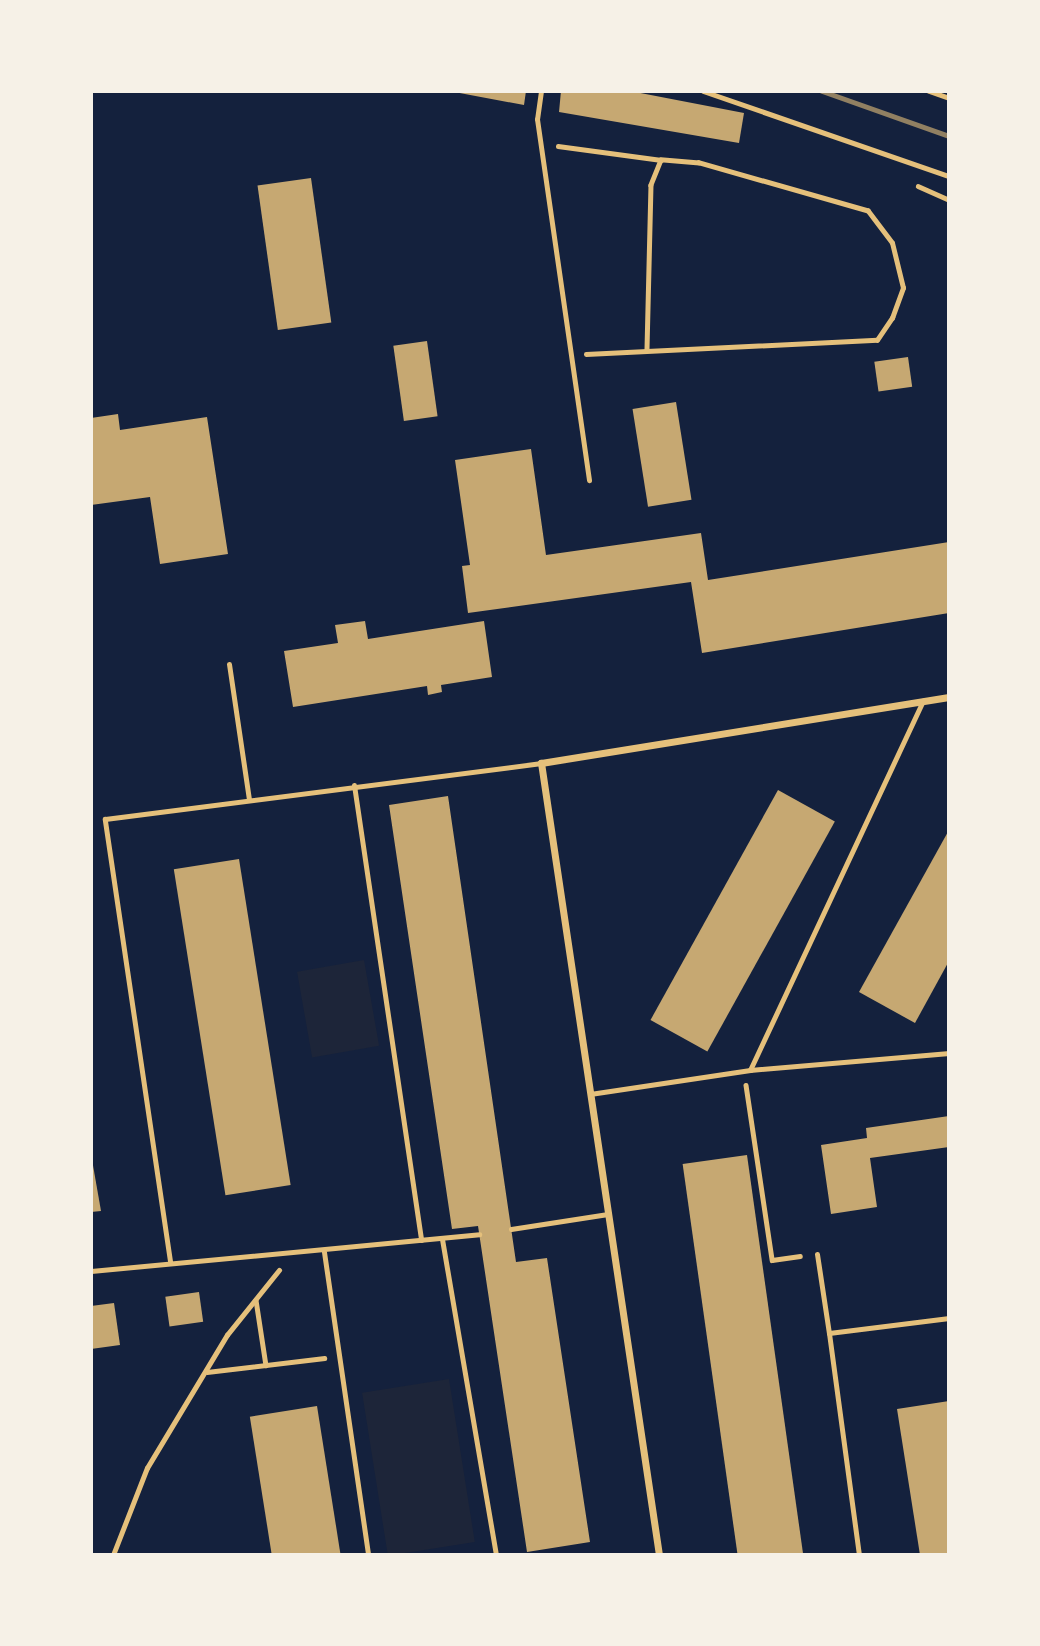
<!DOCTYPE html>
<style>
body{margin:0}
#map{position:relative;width:1040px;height:1646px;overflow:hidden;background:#14213d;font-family:"DM Sans",sans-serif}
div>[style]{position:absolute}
.green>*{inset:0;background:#1d2539;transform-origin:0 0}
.building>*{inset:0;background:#c6a872;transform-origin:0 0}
.path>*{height:4.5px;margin:-2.25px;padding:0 2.25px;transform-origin:2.25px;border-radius:2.25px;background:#e5c07b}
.service>*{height:5px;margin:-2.5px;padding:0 2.5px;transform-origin:2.5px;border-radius:2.5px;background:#e5c07b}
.minor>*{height:7px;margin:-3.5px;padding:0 3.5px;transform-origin:3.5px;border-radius:3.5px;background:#e5c07b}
.rail>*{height:5px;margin:-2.5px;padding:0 2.5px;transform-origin:2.5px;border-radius:2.5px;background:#918062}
span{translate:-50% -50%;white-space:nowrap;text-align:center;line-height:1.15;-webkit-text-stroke:5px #f6f1e7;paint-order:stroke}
.frame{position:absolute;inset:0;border:93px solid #f6f1e7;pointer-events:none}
</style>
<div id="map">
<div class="green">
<div style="left:364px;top:960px;width:87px;height:68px;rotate:80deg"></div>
<div style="left:449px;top:1379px;width:165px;height:88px;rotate:81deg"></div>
</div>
<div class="building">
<div style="clip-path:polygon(449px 91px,526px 91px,524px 105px)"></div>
<div style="clip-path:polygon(561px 91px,630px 91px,744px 113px,739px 143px,559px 112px)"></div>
<div style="left:311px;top:178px;width:146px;height:54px;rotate:82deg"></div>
<div style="left:427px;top:341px;width:76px;height:34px;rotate:82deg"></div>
<div style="left:908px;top:357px;width:30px;height:34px;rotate:82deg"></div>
<div style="left:676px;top:402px;width:99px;height:44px;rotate:81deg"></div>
<div style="clip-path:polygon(118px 414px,120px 430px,207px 417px,228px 554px,160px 564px,150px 497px,91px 505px,91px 418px)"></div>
<div style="clip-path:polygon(531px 449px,546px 555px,701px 533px,708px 580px,949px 542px,949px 613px,702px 653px,691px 582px,468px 613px,462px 566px,470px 565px,455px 460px)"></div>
<div style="clip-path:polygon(365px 621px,368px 639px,484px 621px,492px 677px,441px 685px,442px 692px,428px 695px,427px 686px,293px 707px,284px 651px,338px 643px,335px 625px)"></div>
<div style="left:778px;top:790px;width:65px;height:263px;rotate:29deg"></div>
<div style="clip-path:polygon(448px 796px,516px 1262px,547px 1258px,590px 1542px,527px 1552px,478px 1226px,452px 1229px,389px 805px)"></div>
<div style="clip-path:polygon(949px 830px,949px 961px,915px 1023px,859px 992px)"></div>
<div style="left:239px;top:859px;width:330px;height:66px;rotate:81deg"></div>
<div style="clip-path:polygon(949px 1116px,949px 1147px,870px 1158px,877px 1207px,831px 1214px,821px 1145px,867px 1138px,866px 1128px)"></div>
<div style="clip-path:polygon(91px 1154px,101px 1211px,91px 1212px)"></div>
<div style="left:747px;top:1155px;width:404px;height:65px;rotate:82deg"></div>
<div style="left:199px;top:1292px;width:30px;height:34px;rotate:82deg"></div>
<div style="clip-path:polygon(114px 1303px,120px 1345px,91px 1349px,91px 1306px)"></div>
<div style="clip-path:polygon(949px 1401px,949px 1555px,920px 1555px,897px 1409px)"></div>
<div style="left:317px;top:1406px;width:151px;height:68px;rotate:81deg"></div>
</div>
<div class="path">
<div style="left:558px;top:146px;width:104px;rotate:7.7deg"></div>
<div style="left:918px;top:186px;width:34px;rotate:24deg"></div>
<div style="left:586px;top:354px;width:291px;rotate:-2.8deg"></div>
<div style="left:877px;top:340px;width:27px;rotate:-56deg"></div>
<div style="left:892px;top:318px;width:32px;rotate:-70deg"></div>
<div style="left:903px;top:288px;width:46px;rotate:-103.7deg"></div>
<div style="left:892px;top:243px;width:40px;rotate:-127deg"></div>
<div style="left:868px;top:211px;width:176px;rotate:-164.1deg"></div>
<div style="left:699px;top:163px;width:38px;rotate:-175deg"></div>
<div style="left:661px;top:160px;width:27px;rotate:112deg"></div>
<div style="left:651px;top:185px;width:165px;rotate:91.4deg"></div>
<div style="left:746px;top:1085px;width:177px;rotate:81.5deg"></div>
<div style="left:772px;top:1260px;width:28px;rotate:-8deg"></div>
<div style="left:256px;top:1300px;width:66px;rotate:81.3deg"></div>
<div style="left:207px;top:1372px;width:118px;rotate:-6.8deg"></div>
<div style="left:113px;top:1555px;width:93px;rotate:-68.7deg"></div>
<div style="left:147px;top:1468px;width:155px;rotate:-59deg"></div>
<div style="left:227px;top:1335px;width:83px;rotate:-51.3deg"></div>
</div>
<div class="service">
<div style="left:541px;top:91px;width:28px;rotate:98deg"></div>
<div style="left:537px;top:119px;width:365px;rotate:81.8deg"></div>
<div style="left:703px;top:91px;width:260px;rotate:19.1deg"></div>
<div style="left:929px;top:91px;width:21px;rotate:19deg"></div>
<div style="left:229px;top:664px;width:137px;rotate:81.6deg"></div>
<div style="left:354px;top:785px;width:460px;rotate:81.6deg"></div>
<div style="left:750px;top:1070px;width:408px;rotate:-64.9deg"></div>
<div style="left:590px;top:1094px;width:162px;rotate:-8.5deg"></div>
<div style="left:750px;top:1070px;width:200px;rotate:-4.9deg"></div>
<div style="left:511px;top:1229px;width:98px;rotate:-8.8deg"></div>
<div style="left:442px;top:1239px;width:321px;rotate:80.3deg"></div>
<div style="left:324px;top:1252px;width:306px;rotate:81.7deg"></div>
<div style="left:817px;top:1254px;width:80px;rotate:81.4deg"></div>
<div style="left:170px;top:1261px;width:447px;rotate:-98.4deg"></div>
<div style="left:105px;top:819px;width:440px;rotate:-7.3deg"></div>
<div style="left:91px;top:1271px;width:390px;rotate:-5.4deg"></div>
<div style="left:859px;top:1555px;width:224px;rotate:-97.7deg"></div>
<div style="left:829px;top:1333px;width:121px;rotate:-7.1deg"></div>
</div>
<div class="minor">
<div style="left:659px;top:1555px;width:801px;rotate:-98.47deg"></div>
<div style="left:541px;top:763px;width:413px;rotate:-9.2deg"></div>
</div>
<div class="rail">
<div style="left:822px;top:91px;width:135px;rotate:19.5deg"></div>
</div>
<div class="frame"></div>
</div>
